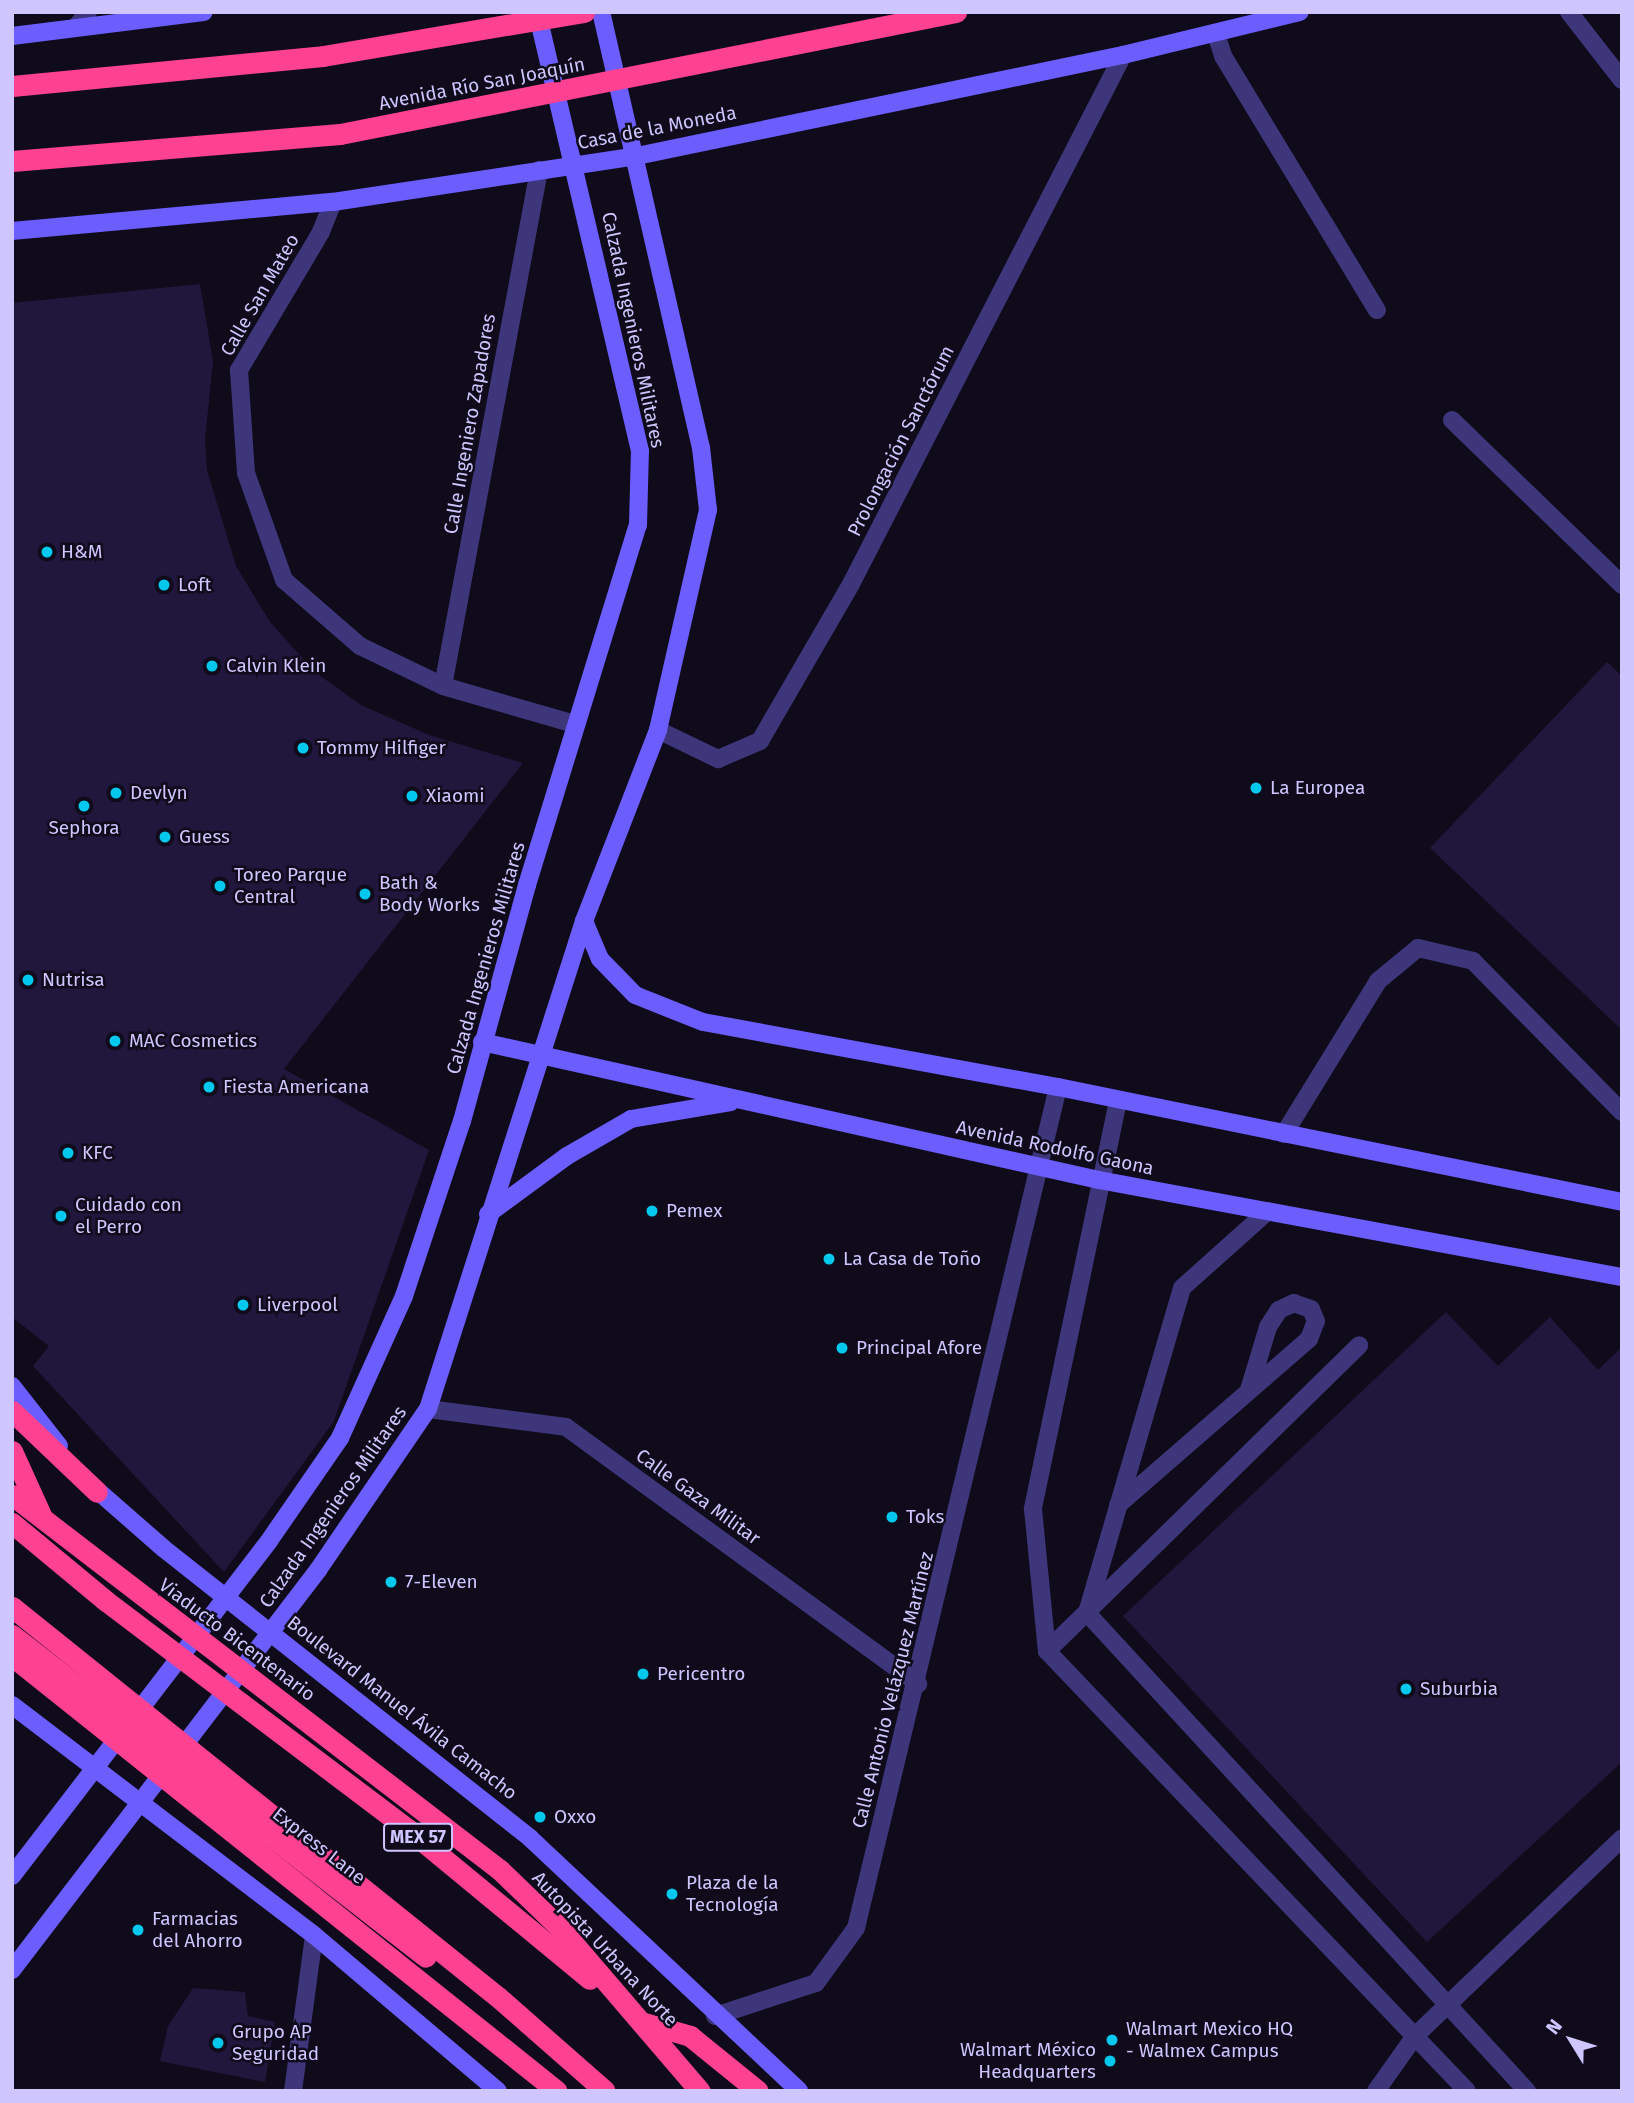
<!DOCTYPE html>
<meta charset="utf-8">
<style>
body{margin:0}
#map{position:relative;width:1634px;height:2103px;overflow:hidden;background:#0f0b1b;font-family:"Fira Sans",sans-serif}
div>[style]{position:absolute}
.building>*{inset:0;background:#21173c}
.lane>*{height:18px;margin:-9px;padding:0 9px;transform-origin:9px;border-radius:9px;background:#3d367a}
.street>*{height:18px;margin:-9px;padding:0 9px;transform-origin:9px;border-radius:9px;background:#3d367a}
.secondary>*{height:18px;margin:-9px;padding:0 9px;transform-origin:9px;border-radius:9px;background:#6b5dfe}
.highway>*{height:21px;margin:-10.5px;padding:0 10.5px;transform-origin:10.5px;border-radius:10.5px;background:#fe4190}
.dots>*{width:19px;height:19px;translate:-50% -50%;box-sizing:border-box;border:4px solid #0f0b1b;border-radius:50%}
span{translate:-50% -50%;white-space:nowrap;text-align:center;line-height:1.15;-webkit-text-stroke:5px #0f0b1b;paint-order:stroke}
.shield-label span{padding:2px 5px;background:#0f0b1b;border:2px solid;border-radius:5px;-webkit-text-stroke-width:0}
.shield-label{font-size:18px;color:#cfc5ff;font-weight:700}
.street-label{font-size:19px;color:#cfc5ff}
.poi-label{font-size:19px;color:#cfc5ff}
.left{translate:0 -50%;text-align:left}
.right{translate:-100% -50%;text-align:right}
.frame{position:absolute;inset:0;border:14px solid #cfc5ff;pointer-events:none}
.north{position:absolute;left:1536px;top:2005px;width:70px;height:70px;-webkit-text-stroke:5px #0f0b1b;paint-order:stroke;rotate:308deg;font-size:19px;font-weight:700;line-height:28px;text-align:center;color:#cfc5ff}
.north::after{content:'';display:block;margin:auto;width:24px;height:32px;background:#cfc5ff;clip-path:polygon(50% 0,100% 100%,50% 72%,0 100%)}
</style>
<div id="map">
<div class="building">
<div style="clip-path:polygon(200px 284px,213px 361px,205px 440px,207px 470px,236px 566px,270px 622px,315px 672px,361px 705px,429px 735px,523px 763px,284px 1069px,429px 1150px,334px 1421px,224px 1572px,33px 1366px,49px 1346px,12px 1317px,12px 303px)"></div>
<div style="clip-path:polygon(1607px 662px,1622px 676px,1622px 1030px,1430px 848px)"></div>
<div style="clip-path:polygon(1446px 1312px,1498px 1366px,1550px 1317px,1598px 1370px,1622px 1347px,1622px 1762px,1427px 1942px,1123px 1616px)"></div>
<div style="clip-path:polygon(193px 1988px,245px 1992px,248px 2016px,275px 2022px,265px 2082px,160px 2061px,168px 2026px)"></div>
</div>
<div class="lane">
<div style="left:1216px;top:34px;width:23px;rotate:72deg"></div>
<div style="left:1223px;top:56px;width:297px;rotate:58.8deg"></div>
<div style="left:1452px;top:420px;width:237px;rotate:44.1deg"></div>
<div style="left:443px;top:686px;width:525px;rotate:-79.46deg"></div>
<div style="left:1118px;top:1101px;width:417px;rotate:101.8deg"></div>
<div style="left:1033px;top:1509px;width:143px;rotate:84.4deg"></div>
<div style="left:1047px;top:1651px;width:608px;rotate:46.33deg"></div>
<div style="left:1284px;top:1134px;width:180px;rotate:-58.4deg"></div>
<div style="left:1378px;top:981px;width:52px;rotate:-39.5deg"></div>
<div style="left:1418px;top:948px;width:57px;rotate:13.3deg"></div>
<div style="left:1473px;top:961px;width:212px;rotate:45.4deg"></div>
<div style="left:1268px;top:1211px;width:115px;rotate:138.2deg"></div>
<div style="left:1182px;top:1288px;width:339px;rotate:106.3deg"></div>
<div style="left:1087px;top:1613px;width:650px;rotate:47.37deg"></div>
<div style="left:1118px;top:1505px;width:253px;rotate:-41deg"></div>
<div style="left:1309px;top:1339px;width:19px;rotate:-69deg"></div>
<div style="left:1316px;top:1321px;width:13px;rotate:-113deg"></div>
<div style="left:1311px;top:1309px;width:18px;rotate:-161deg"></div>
<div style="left:1294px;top:1303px;width:17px;rotate:155deg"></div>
<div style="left:1279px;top:1310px;width:20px;rotate:123deg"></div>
<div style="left:1268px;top:1327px;width:66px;rotate:106.8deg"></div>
<div style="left:1047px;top:1651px;width:437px;rotate:-44.4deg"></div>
<div style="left:1376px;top:2091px;width:67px;rotate:-54.7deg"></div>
<div style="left:1415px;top:2036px;width:286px;rotate:-43.7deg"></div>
</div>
<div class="street">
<div style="left:1569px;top:12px;width:86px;rotate:52.1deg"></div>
<div style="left:76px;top:27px;width:19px;rotate:-51deg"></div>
<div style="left:333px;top:202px;width:32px;rotate:112deg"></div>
<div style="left:321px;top:232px;width:161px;rotate:120.7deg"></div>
<div style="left:239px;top:370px;width:103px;rotate:86.1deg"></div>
<div style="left:246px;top:473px;width:114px;rotate:70.4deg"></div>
<div style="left:284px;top:580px;width:101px;rotate:41deg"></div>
<div style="left:360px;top:646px;width:92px;rotate:25.7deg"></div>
<div style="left:443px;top:686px;width:137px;rotate:16.1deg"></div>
<div style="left:658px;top:730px;width:67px;rotate:25.8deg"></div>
<div style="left:718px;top:759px;width:46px;rotate:-23.2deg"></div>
<div style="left:760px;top:741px;width:181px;rotate:-59.9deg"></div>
<div style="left:851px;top:584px;width:595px;rotate:-62.79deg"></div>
<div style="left:428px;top:1409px;width:139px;rotate:7.4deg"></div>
<div style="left:566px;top:1427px;width:436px;rotate:36.1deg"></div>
<div style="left:715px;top:2016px;width:106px;rotate:-18.1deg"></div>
<div style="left:816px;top:1983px;width:68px;rotate:-54deg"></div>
<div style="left:856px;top:1928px;width:865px;rotate:-76.49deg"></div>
<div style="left:293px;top:2091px;width:157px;rotate:-82.3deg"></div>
</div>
<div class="secondary">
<div style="left:12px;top:36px;width:193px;rotate:-7.1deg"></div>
<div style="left:12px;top:231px;width:322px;rotate:-5.2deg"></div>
<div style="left:333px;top:202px;width:302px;rotate:-8.6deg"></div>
<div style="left:632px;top:157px;width:501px;rotate:-11.74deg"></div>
<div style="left:1123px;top:55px;width:182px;rotate:-13.7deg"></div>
<div style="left:584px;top:921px;width:41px;rotate:67.2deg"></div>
<div style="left:600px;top:959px;width:50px;rotate:45.8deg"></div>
<div style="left:635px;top:995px;width:73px;rotate:21.7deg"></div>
<div style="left:703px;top:1022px;width:361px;rotate:10.4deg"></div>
<div style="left:1058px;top:1087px;width:576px;rotate:11.52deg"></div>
<div style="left:482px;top:1042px;width:632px;rotate:12.61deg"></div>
<div style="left:1099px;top:1180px;width:532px;rotate:10.51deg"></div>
<div style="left:488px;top:1214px;width:98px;rotate:-36.3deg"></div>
<div style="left:567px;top:1156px;width:74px;rotate:-30deg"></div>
<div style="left:631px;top:1119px;width:101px;rotate:-9.6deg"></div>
<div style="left:12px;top:1386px;width:76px;rotate:51.9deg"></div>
<div style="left:90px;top:1484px;width:97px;rotate:41.2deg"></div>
<div style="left:163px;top:1548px;width:468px;rotate:38.3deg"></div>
<div style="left:530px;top:1838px;width:369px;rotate:43.2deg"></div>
<div style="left:12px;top:1705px;width:380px;rotate:37.3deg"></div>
<div style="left:314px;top:1935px;width:241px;rotate:40.3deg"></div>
<div style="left:12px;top:1876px;width:422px;rotate:-52.5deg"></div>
<div style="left:269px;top:1541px;width:125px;rotate:-55.4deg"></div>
<div style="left:340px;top:1438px;width:156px;rotate:-65.7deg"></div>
<div style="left:404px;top:1296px;width:184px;rotate:-71.7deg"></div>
<div style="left:462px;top:1121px;width:245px;rotate:-74.6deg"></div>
<div style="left:527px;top:885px;width:377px;rotate:-72.9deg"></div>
<div style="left:638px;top:525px;width:74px;rotate:-88.5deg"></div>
<div style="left:640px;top:451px;width:451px;rotate:-103.2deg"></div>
<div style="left:12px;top:1970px;width:504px;rotate:-52.58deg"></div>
<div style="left:318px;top:1570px;width:195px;rotate:-55.7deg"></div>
<div style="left:428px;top:1409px;width:512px;rotate:-72.27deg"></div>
<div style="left:584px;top:921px;width:205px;rotate:-68.8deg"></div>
<div style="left:658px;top:730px;width:226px;rotate:-77.2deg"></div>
<div style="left:708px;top:510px;width:62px;rotate:-96.4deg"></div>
<div style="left:701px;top:448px;width:447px;rotate:-102.9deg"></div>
</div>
<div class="highway">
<div style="left:12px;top:86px;width:312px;rotate:-5.5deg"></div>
<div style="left:323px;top:56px;width:265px;rotate:-9.6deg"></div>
<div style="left:12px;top:161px;width:329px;rotate:-4.7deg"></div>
<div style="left:340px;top:134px;width:628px;rotate:-11.2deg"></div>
<div style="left:12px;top:1411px;width:117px;rotate:43.6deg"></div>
<div style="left:12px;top:1451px;width:70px;rotate:65.6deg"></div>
<div style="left:12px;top:1495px;width:615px;rotate:37.54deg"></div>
<div style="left:500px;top:1870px;width:85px;rotate:44deg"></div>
<div style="left:561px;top:1929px;width:213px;rotate:49.4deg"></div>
<div style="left:12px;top:1523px;width:122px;rotate:39.7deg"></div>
<div style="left:106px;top:1601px;width:380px;rotate:37.1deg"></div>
<div style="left:409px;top:1830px;width:234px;rotate:39.5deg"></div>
<div style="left:12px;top:1607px;width:623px;rotate:38.75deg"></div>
<div style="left:498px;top:1997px;width:142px;rotate:41.3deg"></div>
<div style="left:12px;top:1635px;width:524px;rotate:37.87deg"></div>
<div style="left:12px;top:1656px;width:697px;rotate:38.6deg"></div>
<div style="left:641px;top:2022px;width:51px;rotate:15.9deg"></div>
<div style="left:690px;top:2036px;width:87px;rotate:39deg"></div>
</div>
<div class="dots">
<div style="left:47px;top:552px;background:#02c8ee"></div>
<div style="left:164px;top:585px;background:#02c8ee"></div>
<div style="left:212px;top:666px;background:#02c8ee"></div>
<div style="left:303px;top:748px;background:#02c8ee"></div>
<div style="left:1256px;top:788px;background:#02c8ee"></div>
<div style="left:116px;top:793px;background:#02c8ee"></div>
<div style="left:412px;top:796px;background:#02c8ee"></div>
<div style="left:84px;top:806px;background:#02c8ee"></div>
<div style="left:165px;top:837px;background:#02c8ee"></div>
<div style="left:220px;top:886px;background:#02c8ee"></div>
<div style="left:365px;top:894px;background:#02c8ee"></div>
<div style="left:28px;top:980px;background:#02c8ee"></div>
<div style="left:115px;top:1041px;background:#02c8ee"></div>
<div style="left:209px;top:1087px;background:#02c8ee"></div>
<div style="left:68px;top:1153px;background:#02c8ee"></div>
<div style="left:652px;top:1211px;background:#02c8ee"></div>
<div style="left:61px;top:1216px;background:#02c8ee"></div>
<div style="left:829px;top:1259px;background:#02c8ee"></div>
<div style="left:243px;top:1305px;background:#02c8ee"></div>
<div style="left:842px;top:1348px;background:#02c8ee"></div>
<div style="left:892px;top:1517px;background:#02c8ee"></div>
<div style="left:391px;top:1582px;background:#02c8ee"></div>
<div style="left:643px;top:1674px;background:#02c8ee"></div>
<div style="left:1406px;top:1689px;background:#02c8ee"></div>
<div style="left:540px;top:1817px;background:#02c8ee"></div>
<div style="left:672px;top:1894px;background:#02c8ee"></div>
<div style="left:138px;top:1930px;background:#02c8ee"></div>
<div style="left:1112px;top:2040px;background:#02c8ee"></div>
<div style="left:218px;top:2043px;background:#02c8ee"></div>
<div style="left:1110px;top:2061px;background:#02c8ee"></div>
</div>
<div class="shield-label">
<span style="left:418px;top:1837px">MEX 57</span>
</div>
<div class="street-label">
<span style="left:482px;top:84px;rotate:-11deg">Avenida Río San Joaquín</span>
<span style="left:657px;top:128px;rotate:-11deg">Casa de la Moneda</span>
<span style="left:260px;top:295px;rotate:-60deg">Calle San Mateo</span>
<span style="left:633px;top:330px;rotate:78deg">Calzada Ingenieros Militares</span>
<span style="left:470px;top:424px;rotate:-80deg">Calle Ingeniero Zapadores</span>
<span style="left:901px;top:441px;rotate:-63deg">Prolongación Sanctórum</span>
<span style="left:486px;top:958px;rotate:-74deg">Calzada Ingenieros Militares</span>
<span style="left:1055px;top:1148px;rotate:12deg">Avenida Rodolfo Gaona</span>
<span style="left:698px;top:1497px;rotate:36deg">Calle Gaza Militar</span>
<span style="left:333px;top:1507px;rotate:-55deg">Calzada Ingenieros Militares</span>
<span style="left:237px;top:1640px;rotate:37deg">Viaducto Bicentenario</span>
<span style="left:893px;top:1690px;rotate:-76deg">Calle Antonio Velázquez Martínez</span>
<span style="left:402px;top:1708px;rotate:38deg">Boulevard Manuel Ávila Camacho</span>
<span style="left:319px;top:1846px;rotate:38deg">Express Lane</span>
<span style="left:605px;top:1949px;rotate:47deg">Autopista Urbana Norte</span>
</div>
<div class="poi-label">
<span class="left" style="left:61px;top:552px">H&amp;M</span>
<span class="left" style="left:178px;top:585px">Loft</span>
<span class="left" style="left:226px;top:666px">Calvin Klein</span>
<span class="left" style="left:317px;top:748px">Tommy Hilfiger</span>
<span class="left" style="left:1270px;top:788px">La Europea</span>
<span class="left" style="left:130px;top:793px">Devlyn</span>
<span class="left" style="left:426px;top:796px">Xiaomi</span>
<span style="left:84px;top:828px">Sephora</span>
<span class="left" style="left:179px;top:837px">Guess</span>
<span class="left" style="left:234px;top:886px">Toreo Parque<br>Central</span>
<span class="left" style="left:379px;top:894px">Bath &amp;<br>Body Works</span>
<span class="left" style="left:42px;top:980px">Nutrisa</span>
<span class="left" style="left:129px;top:1041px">MAC Cosmetics</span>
<span class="left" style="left:223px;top:1087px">Fiesta Americana</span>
<span class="left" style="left:82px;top:1153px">KFC</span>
<span class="left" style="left:75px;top:1216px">Cuidado con<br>el Perro</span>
<span class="left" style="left:666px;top:1211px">Pemex</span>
<span class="left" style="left:843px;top:1259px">La Casa de Toño</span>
<span class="left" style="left:257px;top:1305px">Liverpool</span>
<span class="left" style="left:856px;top:1348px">Principal Afore</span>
<span class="left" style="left:906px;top:1517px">Toks</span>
<span class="left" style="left:405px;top:1582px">7-Eleven</span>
<span class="left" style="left:657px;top:1674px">Pericentro</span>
<span class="left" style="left:1420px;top:1689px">Suburbia</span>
<span class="left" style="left:554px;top:1817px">Oxxo</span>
<span class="left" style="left:686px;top:1894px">Plaza de la<br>Tecnología</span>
<span class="left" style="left:152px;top:1930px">Farmacias<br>del Ahorro</span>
<span class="left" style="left:1126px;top:2040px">Walmart Mexico HQ<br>- Walmex Campus</span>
<span class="left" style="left:232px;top:2043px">Grupo AP<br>Seguridad</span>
<span class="right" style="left:1096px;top:2061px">Walmart México<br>Headquarters</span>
</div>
<div class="frame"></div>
<div class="north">N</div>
</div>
